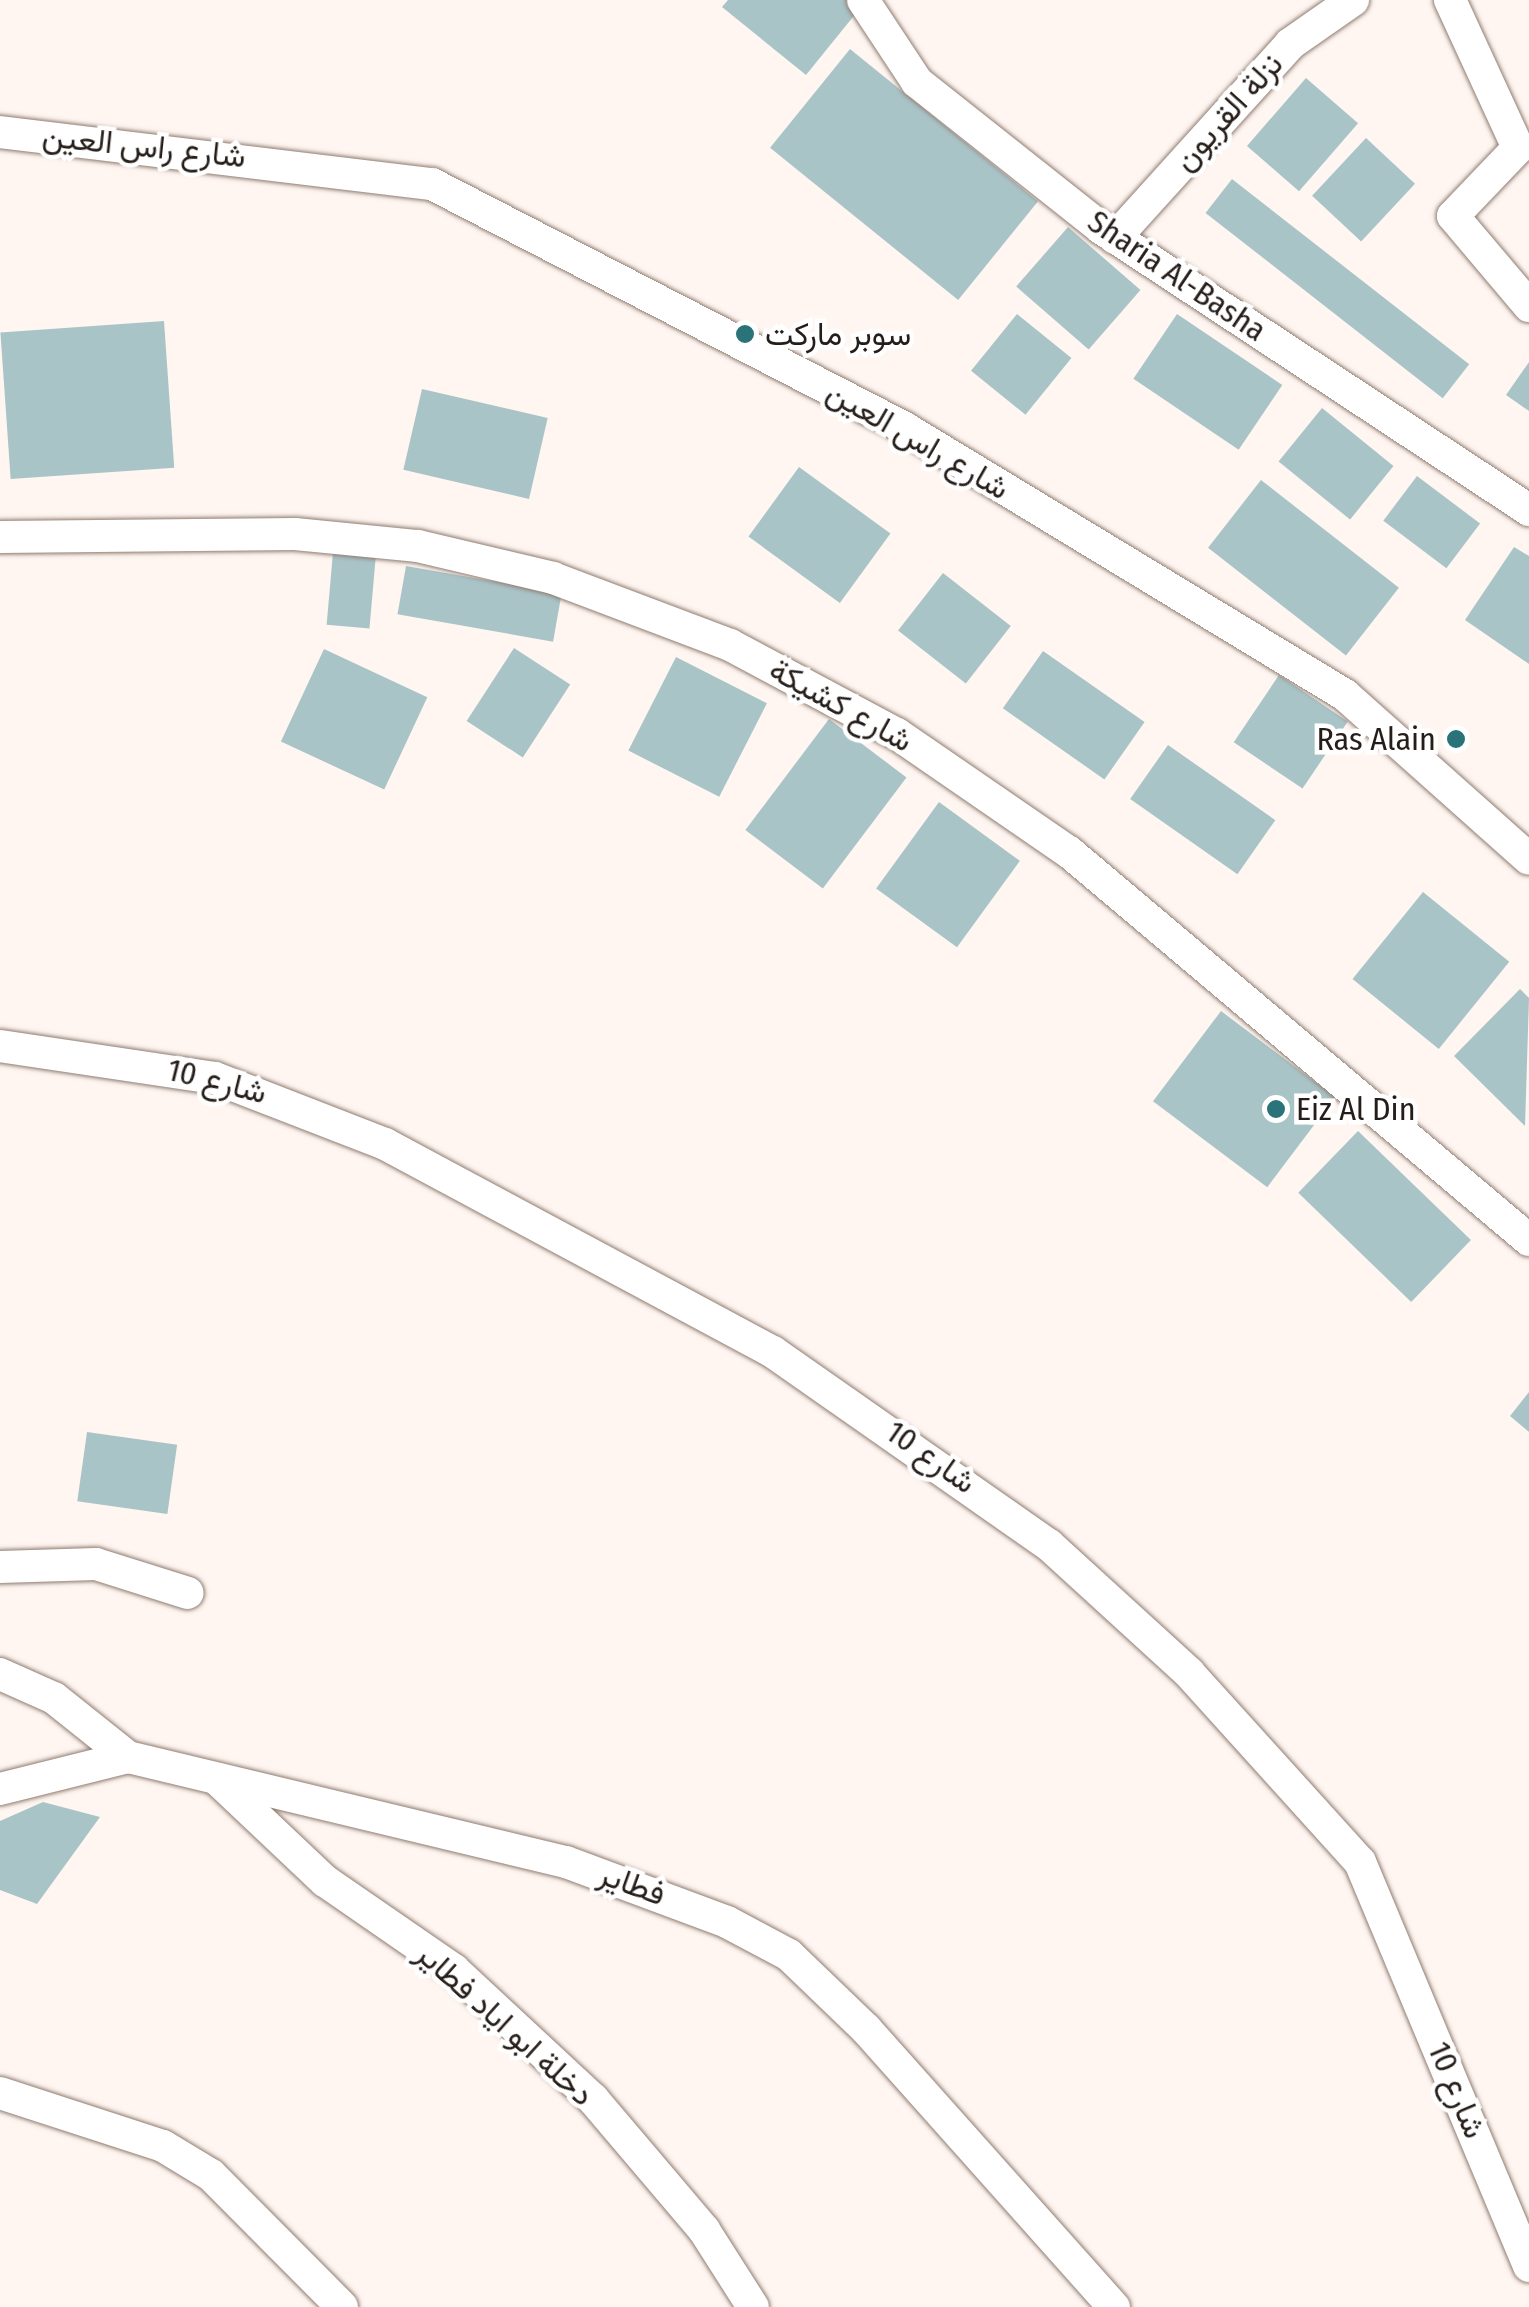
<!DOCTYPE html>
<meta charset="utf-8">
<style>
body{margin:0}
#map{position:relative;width:1529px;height:2307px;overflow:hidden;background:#fff6f1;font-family:"Fira Sans Condensed",Vazirmatn,sans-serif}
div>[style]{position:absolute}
.building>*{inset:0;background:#a9c4c7;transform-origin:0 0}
.roads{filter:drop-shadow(0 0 2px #8f7c71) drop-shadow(0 0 2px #8f7c71)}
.minor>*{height:32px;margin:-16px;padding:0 16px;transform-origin:16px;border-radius:16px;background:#fff}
.dots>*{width:28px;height:28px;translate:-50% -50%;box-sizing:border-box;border:5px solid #fff;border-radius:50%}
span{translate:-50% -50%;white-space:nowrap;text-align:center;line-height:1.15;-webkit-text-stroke:9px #fff;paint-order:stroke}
.street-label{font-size:32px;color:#251d19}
.poi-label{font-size:32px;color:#251d19}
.left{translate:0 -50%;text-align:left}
.right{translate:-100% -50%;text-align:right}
</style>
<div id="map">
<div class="building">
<div style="clip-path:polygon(728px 0,852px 0,861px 7px,806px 75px,722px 7px)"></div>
<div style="left:850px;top:49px;width:242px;height:127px;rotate:39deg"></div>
<div style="left:1306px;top:78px;width:69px;height:90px;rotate:41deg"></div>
<div style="left:1366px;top:138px;width:67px;height:79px;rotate:43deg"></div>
<div style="left:1232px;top:179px;width:301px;height:43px;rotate:38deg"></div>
<div style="left:1068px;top:227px;width:96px;height:79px;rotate:41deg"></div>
<div style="left:1017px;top:314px;width:70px;height:73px;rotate:39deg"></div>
<div style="left:1177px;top:314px;width:127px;height:78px;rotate:34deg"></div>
<div style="left:164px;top:321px;width:147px;height:164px;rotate:86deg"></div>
<div style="clip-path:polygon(1529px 362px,1529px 411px,1506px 395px)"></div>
<div style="left:422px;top:389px;width:129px;height:83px;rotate:13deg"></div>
<div style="left:1322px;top:408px;width:92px;height:69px;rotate:39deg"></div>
<div style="left:799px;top:467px;width:113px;height:86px;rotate:36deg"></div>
<div style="left:1417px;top:476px;width:79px;height:56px;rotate:37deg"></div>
<div style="left:1261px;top:480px;width:175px;height:86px;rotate:38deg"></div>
<div style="clip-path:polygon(1514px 547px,1529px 556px,1529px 664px,1465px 620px)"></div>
<div style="left:333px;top:552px;width:43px;height:73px;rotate:5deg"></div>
<div style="left:406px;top:566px;width:158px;height:49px;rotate:10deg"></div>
<div style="left:943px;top:573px;width:86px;height:73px;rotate:38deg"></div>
<div style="left:514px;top:648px;width:67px;height:87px;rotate:33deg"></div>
<div style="left:324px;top:649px;width:114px;height:102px;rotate:25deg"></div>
<div style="left:1043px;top:651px;width:124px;height:70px;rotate:35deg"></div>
<div style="left:676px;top:657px;width:102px;height:105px;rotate:27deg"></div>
<div style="left:1279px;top:675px;width:83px;height:81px;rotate:34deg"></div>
<div style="left:829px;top:719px;width:97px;height:139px;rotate:37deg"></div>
<div style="left:1168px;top:745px;width:131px;height:66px;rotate:35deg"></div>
<div style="left:939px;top:802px;width:100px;height:107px;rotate:36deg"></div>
<div style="left:1423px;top:892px;width:111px;height:112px;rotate:39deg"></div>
<div style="clip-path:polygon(1520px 989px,1529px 998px,1525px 1126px,1454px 1056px)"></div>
<div style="left:1221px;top:1011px;width:143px;height:113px;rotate:37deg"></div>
<div style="left:1358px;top:1131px;width:157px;height:86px;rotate:44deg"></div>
<div style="clip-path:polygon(1529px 1392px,1529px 1432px,1510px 1416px)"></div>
<div style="left:87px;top:1432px;width:91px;height:70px;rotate:8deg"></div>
<div style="clip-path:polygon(43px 1802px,100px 1817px,37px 1904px,0 1890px,0 1821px)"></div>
</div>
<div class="roads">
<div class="minor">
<div style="left:863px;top:0;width:98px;rotate:56.6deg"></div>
<div style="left:917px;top:82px;width:235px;rotate:38.4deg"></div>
<div style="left:1101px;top:228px;width:513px;rotate:33.38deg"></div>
<div style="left:1450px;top:0;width:163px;rotate:65.3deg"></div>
<div style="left:1518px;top:148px;width:94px;rotate:133.7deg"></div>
<div style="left:1453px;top:216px;width:118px;rotate:49.8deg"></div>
<div style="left:0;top:132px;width:435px;rotate:6.9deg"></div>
<div style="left:432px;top:184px;width:530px;rotate:27.29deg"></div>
<div style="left:903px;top:427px;width:517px;rotate:31.23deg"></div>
<div style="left:1345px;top:695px;width:246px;rotate:41.7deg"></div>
<div style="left:1115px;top:238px;width:261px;rotate:-47.9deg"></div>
<div style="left:1290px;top:44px;width:77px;rotate:-34.9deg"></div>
<div style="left:0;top:537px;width:295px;rotate:-0.6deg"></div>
<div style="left:295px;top:534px;width:124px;rotate:5.6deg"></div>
<div style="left:418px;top:546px;width:139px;rotate:13.3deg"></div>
<div style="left:553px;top:578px;width:189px;rotate:20.7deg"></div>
<div style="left:730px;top:645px;width:189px;rotate:28.1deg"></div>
<div style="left:897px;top:734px;width:209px;rotate:34.5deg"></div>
<div style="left:1069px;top:852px;width:602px;rotate:40.15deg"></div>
<div style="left:0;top:1046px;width:217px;rotate:8.5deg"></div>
<div style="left:215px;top:1078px;width:182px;rotate:21.2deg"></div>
<div style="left:385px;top:1144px;width:440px;rotate:28.2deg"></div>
<div style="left:773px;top:1352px;width:337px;rotate:35deg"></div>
<div style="left:1049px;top:1545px;width:190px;rotate:42.4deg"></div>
<div style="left:1189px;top:1673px;width:255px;rotate:47.9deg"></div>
<div style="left:1360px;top:1862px;width:438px;rotate:67.3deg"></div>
<div style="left:0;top:1567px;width:96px;rotate:-1.8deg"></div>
<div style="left:96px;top:1564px;width:96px;rotate:17.5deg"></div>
<div style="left:0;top:1674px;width:59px;rotate:24deg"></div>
<div style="left:54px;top:1698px;width:95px;rotate:38.6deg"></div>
<div style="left:217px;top:1779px;width:149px;rotate:43.4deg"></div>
<div style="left:325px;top:1881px;width:157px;rotate:34.6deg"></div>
<div style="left:454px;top:1970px;width:190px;rotate:42.9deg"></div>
<div style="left:593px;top:2099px;width:172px;rotate:49.7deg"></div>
<div style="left:704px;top:2230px;width:91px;rotate:57.5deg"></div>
<div style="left:0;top:1789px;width:132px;rotate:-14deg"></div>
<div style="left:128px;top:1757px;width:450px;rotate:13.5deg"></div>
<div style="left:566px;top:1862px;width:172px;rotate:20.4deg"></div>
<div style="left:727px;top:1922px;width:70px;rotate:28deg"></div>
<div style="left:789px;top:1955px;width:107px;rotate:43.9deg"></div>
<div style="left:866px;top:2029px;width:373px;rotate:48.3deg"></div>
<div style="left:0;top:2093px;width:171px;rotate:18deg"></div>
<div style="left:163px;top:2146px;width:56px;rotate:31.1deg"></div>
<div style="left:211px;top:2175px;width:186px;rotate:45.2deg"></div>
</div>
</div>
<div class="dots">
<div style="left:745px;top:334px;background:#297379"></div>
<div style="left:1456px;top:739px;background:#297379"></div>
<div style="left:1276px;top:1109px;background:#297379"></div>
</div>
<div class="street-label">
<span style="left:1228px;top:112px;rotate:-48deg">نزلة القريون</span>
<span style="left:144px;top:146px;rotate:6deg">شارع راس العين</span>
<span style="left:1177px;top:276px;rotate:34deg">Sharia Al-Basha</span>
<span style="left:918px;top:440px;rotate:30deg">شارع راس العين</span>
<span style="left:841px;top:705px;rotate:29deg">شارع كشيكة</span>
<span style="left:217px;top:1081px;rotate:14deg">شارع 10</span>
<span style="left:931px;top:1457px;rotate:35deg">شارع 10</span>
<span style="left:632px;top:1884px;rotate:20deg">فطاير</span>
<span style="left:505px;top:2024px;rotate:42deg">دخلة ابو اياد فطاير</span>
<span style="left:1457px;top:2090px;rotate:67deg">شارع 10</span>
</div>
<div class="poi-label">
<span class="left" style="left:765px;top:334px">سوبر ماركت</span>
<span class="right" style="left:1436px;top:739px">Ras Alain</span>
<span class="left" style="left:1296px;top:1109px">Eiz Al Din</span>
</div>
</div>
